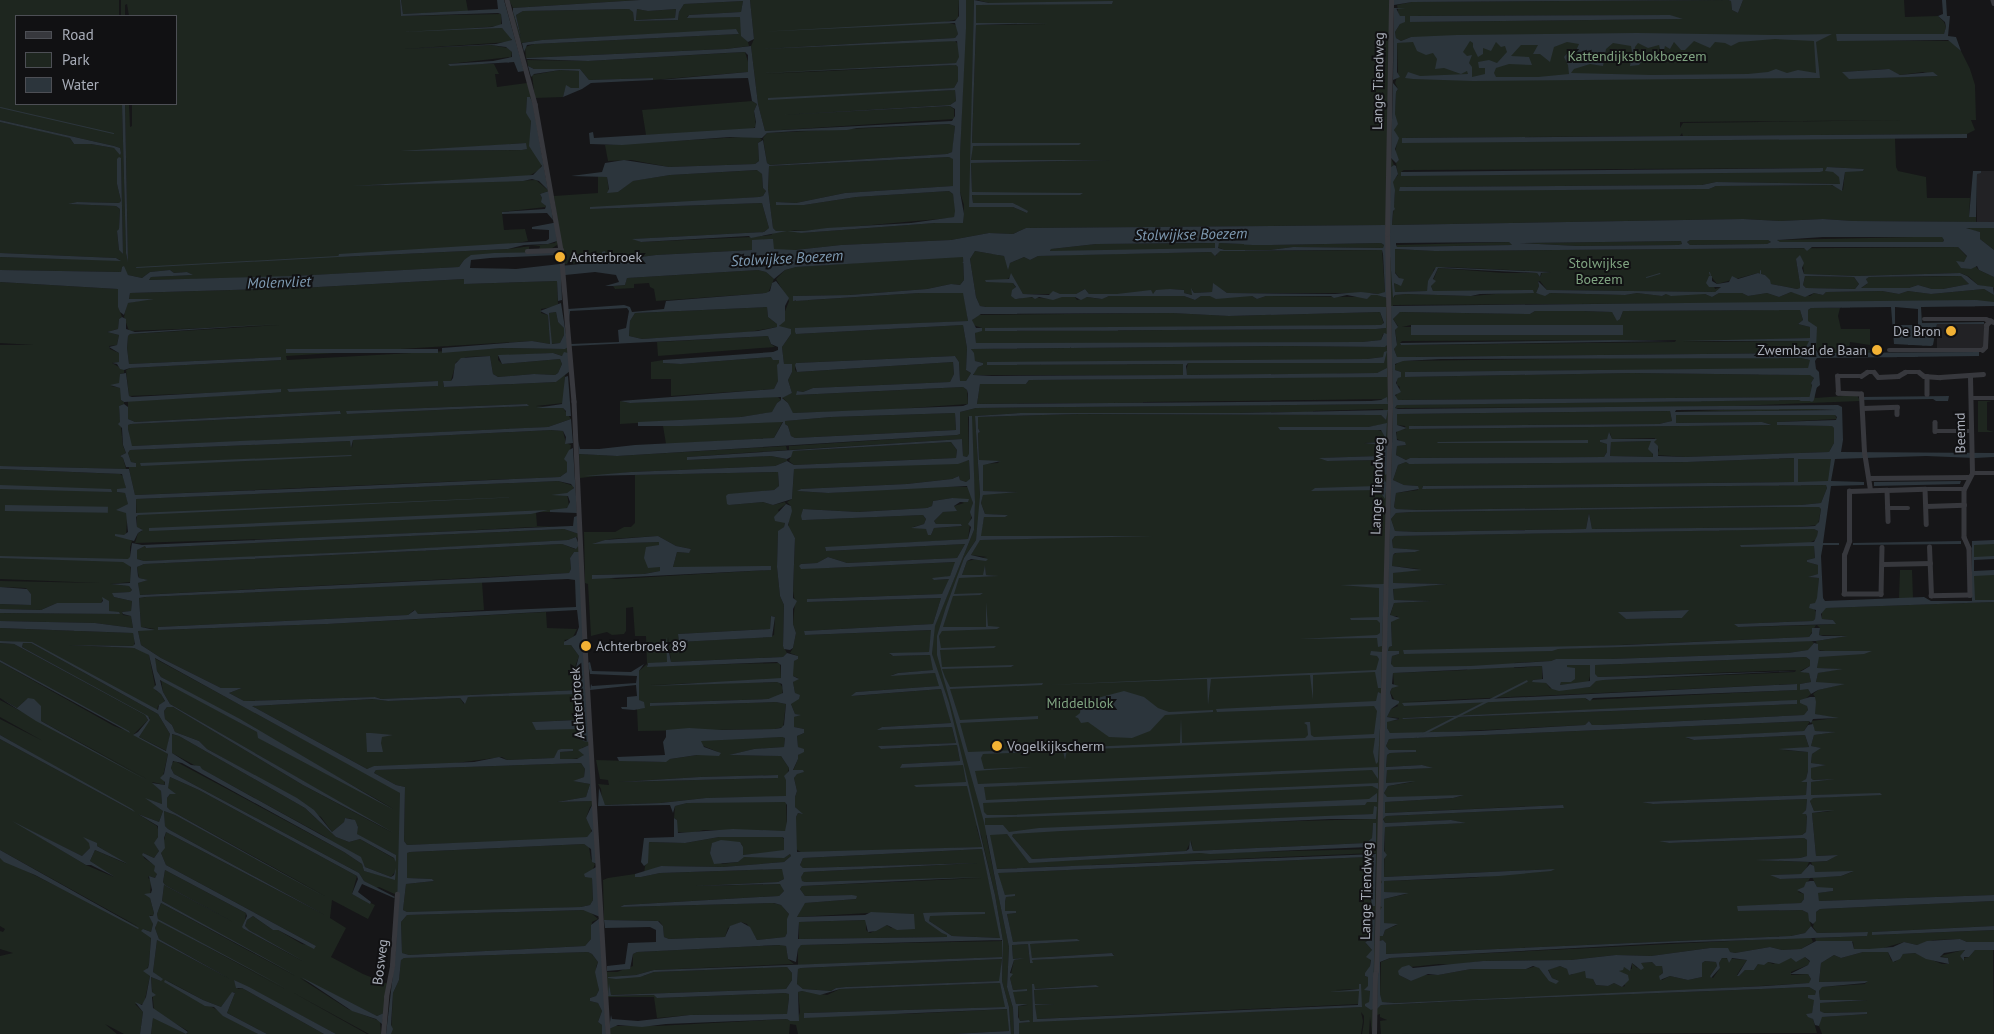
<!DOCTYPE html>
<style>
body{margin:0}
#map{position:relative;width:1994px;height:1034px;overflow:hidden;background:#161618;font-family:"PT Sans",sans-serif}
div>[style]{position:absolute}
.built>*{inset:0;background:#222225;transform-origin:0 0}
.green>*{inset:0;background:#1e261f;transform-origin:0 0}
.water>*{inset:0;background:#2c353c;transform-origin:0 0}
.stream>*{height:1px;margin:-0.5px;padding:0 0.5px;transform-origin:0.5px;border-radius:0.5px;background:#2c353c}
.canal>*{height:4.5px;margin:-2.25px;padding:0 2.25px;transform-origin:2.25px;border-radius:2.25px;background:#2c353c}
.minor>*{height:4.5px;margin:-2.25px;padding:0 2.25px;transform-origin:2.25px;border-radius:2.25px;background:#37383d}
.dots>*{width:14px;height:14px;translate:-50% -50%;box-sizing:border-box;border:2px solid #111113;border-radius:50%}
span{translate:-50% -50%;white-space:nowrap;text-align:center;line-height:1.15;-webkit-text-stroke:4px #111113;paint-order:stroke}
.park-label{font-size:14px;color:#7fa381}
.street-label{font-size:14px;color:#a8adb8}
.poi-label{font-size:14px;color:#a8adb8}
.left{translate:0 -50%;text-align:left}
.right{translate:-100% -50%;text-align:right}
.water-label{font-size:15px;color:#7f9bb3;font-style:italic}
.legend{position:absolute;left:15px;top:15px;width:162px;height:90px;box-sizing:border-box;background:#111113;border:1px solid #4d4f55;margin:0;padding:6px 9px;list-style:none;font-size:15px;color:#a8adb8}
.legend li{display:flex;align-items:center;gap:10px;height:25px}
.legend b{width:25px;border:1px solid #4d4f55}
</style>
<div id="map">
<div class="built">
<div style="left:1977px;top:171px;width:17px;height:51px"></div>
<div style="left:1937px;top:324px;width:47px;height:24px"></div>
</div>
<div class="green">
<div style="clip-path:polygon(evenodd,0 0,119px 0,119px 16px,16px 16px,16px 104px,122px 104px,126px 253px,128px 261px,125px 104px,129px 104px,130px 127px,132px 126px,132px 105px,176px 104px,176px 16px,129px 16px,127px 4px,125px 5px,125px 16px,121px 16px,121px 0,400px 0,401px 16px,501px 14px,501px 26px,460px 29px,502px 28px,512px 37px,510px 42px,403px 49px,491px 45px,508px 48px,512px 52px,511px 57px,449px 64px,494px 64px,499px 74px,495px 74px,497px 87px,527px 83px,532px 97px,544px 163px,530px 97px,527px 98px,526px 113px,531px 118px,530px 143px,542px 164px,539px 170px,529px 176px,356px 186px,536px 180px,549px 191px,540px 194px,546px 207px,502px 212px,504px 230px,525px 229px,528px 241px,512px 244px,338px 257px,508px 249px,555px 243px,557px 240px,557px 245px,549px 250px,539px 250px,540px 246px,529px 246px,529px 253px,559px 252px,485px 254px,464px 260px,459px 267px,278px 277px,149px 280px,151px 277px,192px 275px,187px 272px,174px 273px,170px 270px,150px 272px,142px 278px,128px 275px,122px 267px,121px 272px,0 270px,0 257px,120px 260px,116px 258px,0 253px,0 122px,64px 136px,70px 138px,74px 144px,91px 144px,114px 148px,121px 154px,120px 148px,114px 146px,0 120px,0 0,526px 143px,526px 149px,522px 150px,414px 151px,526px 143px,0 0,121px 158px,122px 205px,123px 254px,119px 250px,117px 232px,119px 229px,120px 209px,116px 206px,70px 204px,77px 202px,119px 203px,121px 201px,117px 184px,121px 158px)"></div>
<div style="clip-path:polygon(401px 0,466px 0,468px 11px,403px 14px)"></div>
<div style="clip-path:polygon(509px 0,640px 0,513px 8px)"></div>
<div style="clip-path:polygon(750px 0,959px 0,958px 19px,945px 22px,957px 25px,958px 34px,955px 38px,760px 49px,954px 40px,959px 45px,959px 61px,956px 63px,763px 74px,956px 65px,958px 67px,958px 81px,954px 88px,768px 99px,955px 90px,956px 101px,950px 105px,782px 115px,950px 106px,954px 109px,954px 119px,765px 131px,758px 104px,751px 46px,754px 39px)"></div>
<div style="clip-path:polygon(966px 0,974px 0,970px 204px,971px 207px,1013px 207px,1027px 213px,1013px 203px,973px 203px,972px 194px,1080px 195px,972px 193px,971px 163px,1110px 160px,971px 160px,972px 146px,1081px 143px,972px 143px,976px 25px,1047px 24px,976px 23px,976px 5px,1113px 3px,989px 3px,977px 0,1393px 0,1391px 158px,1394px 165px,1391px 167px,1389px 236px,1385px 225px,1026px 228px,1013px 234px,989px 233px,951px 240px,841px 245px,795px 250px,752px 250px,656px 255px,610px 261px,607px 259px,605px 252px,601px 262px,564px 264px,554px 196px,598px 193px,598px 176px,607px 177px,609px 191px,618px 192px,632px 181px,638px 180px,670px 175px,758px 170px,762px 174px,763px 188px,766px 191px,763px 196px,759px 197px,590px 209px,762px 203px,769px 228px,764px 232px,634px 239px,641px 242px,751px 237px,771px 235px,776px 231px,773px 228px,768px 189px,769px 166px,949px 157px,953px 158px,954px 186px,845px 193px,796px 203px,776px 202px,776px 205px,804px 205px,856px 197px,949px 191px,953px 194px,956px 211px,954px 217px,950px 218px,804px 231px,791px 230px,801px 233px,935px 223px,963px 223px,964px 205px,960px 192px,960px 154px)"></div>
<div style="clip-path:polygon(evenodd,1728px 0,1731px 1px,1732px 10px,1738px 13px,1743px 0,1904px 0,1905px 17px,1938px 16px,1944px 22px,1946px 27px,1944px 34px,1837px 34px,1837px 40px,1951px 41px,1961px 51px,1970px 69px,1975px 85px,1976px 120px,1971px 120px,1975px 130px,1967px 134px,1683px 136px,1682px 133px,1680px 136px,1402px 138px,1402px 142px,1895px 138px,1896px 167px,1898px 171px,1926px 177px,1927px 198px,1970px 198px,1969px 216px,1976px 217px,1976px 222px,1852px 221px,1823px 219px,1780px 221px,1743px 219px,1392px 225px,1395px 193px,1392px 182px,1398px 175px,1396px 163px,1399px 160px,1395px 153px,1397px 143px,1394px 129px,1396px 92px,1398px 89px,1395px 83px,1398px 74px,1397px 43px,1413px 41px,1411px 37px,1401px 41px,1396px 38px,1395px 32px,1400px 24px,1397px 5px,1412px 2px,1728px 0,1669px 15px,1680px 19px,1410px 22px,1410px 16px,1669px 15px,1728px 0,1886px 69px,1900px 75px,1923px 72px,1938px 76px,1865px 78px,1843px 72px,1886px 69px,1728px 0,1907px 120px,1683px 123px,1680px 128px,1680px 122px,1907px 120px,1728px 0,1827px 167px,1864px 169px,1863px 171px,1845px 171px,1843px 190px,1831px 185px,1716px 186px,1709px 189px,1400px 190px,1400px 187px,1702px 185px,1716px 182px,1840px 184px,1840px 177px,1827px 167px,1728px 0,1822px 168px,1820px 172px,1401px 172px,1404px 170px,1822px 168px)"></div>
<div style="clip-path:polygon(743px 1px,741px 12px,689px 15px,687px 17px,742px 17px,741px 35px,748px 42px,749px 46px,726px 49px,526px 58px,525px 47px,534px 44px,739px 34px,736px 30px,543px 40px,521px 43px,512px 13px,513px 12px,521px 38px,516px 15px,523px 11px,629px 9px,633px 11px,634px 21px,678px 20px,679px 12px,684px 4px)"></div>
<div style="clip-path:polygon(637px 9px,648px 11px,676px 9px,675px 18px,636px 20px)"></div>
<div style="clip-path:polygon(745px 52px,749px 65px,748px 72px,653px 80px,652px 78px,589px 80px,580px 69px,534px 69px,528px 66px,527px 60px,588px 61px)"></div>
<div style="clip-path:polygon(560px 70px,579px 71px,579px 88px,565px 90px,563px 97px,535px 98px,532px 75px)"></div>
<div style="clip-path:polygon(752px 101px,757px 104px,754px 111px,756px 126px,751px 130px,646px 135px,642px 110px)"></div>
<div style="clip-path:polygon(949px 124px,955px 126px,953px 146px,952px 152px,947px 154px,770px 165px,767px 163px,763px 138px,767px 133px)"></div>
<div style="clip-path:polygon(758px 136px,762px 140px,758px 143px,759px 161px,755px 164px,669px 167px,631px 160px,608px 161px,605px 145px)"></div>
<div style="clip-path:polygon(1975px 227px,1994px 228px,1994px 250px,1980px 239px,1980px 232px,1966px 229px)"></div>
<div style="clip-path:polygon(1913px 237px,1942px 237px,1944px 239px,1943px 242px,1779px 242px,1777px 240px)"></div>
<div style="clip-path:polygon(1690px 240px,1768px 240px,1771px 242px,1767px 244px,1690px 245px,1687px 242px)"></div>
<div style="clip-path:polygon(1681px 241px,1682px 244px,1678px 245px,1577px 246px,1519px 243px)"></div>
<div style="clip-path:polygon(evenodd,1389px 242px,1394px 298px,1395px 295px,1406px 294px,1471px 296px,1533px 291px,1433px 291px,1431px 286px,1438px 268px,1504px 273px,1537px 273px,1540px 277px,1542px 273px,1551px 272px,1446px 267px,1434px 269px,1427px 291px,1395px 292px,1394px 282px,1398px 285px,1400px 279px,1394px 271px,1395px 249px,1435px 251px,1958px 247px,1979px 270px,1994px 277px,1994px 288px,1978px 285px,1968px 276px,1960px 273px,1857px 276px,1804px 274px,1803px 265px,1796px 259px,1800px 284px,1800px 288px,1797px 289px,1771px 284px,1765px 275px,1758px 273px,1717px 284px,1710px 275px,1715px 289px,1721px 287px,1715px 292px,1547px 290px,1540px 281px,1538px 281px,1539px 286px,1536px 293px,1545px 295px,1550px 293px,1625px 295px,1637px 293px,1662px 296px,1666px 294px,1705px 294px,1712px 297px,1719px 293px,1742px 293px,1748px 296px,1767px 293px,1779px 297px,1791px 292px,1810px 296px,1814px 293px,1823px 295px,1826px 292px,1882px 291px,1899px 294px,1908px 291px,1931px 294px,1984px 289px,1994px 295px,1994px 302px,1393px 305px,1393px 405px,1386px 714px,1384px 718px,1382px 884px,1382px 909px,1379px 912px,1383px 936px,1385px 930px,1397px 925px,1383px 923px,1384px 899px,1406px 894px,1384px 892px,1383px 881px,1470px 878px,1554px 869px,1384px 877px,1385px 827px,1464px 823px,1451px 820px,1385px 823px,1383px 818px,1386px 816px,1564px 808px,1562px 805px,1384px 813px,1384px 802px,1453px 798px,1461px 796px,1387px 798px,1384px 793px,1388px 786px,1413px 782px,1386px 783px,1387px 770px,1431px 768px,1422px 765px,1386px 767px,1387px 755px,1390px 753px,1416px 752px,1416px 750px,1389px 750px,1386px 746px,1389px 739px,1810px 721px,1804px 731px,1687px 738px,1694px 740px,1805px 735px,1809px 747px,1784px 750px,1808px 752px,1808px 771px,1806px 779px,1803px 782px,1807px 782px,1806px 795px,1645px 802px,1653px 804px,1807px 799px,1806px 810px,1803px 814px,1806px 814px,1807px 818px,1806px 832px,1802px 835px,1662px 841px,1669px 843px,1804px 838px,1807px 840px,1807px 856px,1800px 858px,1763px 860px,1809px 862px,1805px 872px,1801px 874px,1772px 875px,1780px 879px,1810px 878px,1805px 887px,1798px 892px,1804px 894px,1804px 899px,1801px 903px,1738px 907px,1738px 911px,1802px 910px,1808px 913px,1811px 926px,1805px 933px,1791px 936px,1385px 954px,1386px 943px,1383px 940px,1379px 941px,1377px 1009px,1381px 1005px,1479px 1000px,1809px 987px,1816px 991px,1812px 1013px,1807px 1014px,1813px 1019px,1817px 1033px,1381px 1034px,1380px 1021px,1387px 1020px,1380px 1017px,1380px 1014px,1377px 1015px,1377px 1034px,1372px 1034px,1370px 1017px,1369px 1034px,1362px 1034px,1364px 1022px,1364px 1016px,1361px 1012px,1363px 1021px,1361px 1034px,1019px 1034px,1019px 1023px,1029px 1022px,1029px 1020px,1019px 1021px,1018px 1006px,1028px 1005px,1016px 1004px,1012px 992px,1027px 989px,1013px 990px,1010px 978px,1014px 960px,1024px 958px,1013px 959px,1012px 945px,1028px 944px,1030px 963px,1032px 963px,1032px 960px,1114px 955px,1112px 953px,1032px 958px,1029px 944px,1079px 941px,1013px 943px,1007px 914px,1016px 913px,1016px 911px,1005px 911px,1005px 902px,1006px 897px,1015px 895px,1005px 895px,997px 873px,1367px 857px,1373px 858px,1371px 877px,1373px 881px,1371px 892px,1366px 894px,1367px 897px,1375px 905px,1376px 854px,1374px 853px,996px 869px,989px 836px,986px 835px,1009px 947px,1007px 987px,1013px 1008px,1014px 1034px,1011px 1034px,1009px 1007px,1002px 981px,1003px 945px,1002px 957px,798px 965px,798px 948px,801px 945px,1003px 941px,995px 895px,981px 835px,976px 825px,982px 847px,802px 853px,796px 849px,796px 817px,798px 813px,802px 814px,795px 807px,795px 797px,797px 791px,794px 778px,797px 773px,803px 772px,803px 770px,793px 771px,798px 759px,798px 755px,804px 750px,798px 747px,797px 736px,804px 733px,804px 729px,794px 727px,794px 717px,799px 715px,795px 714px,791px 704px,795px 693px,793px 682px,798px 678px,793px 676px,793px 661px,798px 659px,798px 656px,790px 653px,793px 648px,796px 633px,793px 624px,795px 602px,793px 591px,795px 538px,788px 528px,791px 506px,787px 502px,792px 499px,794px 469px,957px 463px,969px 460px,970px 480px,966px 482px,960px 480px,959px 476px,952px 479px,907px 484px,801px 489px,798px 491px,828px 493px,931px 486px,969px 487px,973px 503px,968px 539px,825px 548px,826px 551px,965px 544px,957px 558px,847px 563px,828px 557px,817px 563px,801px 564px,800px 568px,828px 568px,956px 562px,950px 576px,934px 580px,950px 579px,942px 594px,808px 599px,808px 602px,941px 598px,933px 624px,804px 631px,806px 635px,932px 630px,929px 652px,890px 654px,893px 656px,930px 655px,934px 670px,898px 673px,892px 675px,935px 673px,940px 686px,856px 692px,853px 696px,941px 689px,946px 704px,932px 655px,933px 630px,974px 530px,975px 502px,971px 416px,968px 417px,969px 455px,967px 457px,963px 456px,962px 439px,789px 450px,789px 446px,957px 435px,960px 434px,960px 412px,976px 408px,1387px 404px,1384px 399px,977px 404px,980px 384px,1026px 384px,1029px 380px,1387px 376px,1387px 369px,1377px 373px,1298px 374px,1187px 375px,1186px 371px,1188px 363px,1384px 363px,1383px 357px,1367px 359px,987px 365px,1183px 364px,1183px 375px,974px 375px,973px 373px,978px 367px,983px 365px,983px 363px,975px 361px,971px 349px,1285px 346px,1385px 347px,1387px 334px,1383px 334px,1381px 340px,1362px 342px,985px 345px,976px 343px,975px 333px,982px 328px,973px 325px,972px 320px,977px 315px,1172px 313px,1229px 316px,1380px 312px,1384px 324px,1381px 325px,985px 329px,986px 331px,1376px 329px,1386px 328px,1386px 307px,986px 307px,980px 306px,976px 297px,970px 259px,975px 251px,1004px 256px,1008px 266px,1010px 263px,1024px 257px,1030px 260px,1038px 256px,1069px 255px,1211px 252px,1216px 256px,1219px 251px,1382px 250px,1385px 292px,1379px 295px,1386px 298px,1389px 242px,1010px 277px,1023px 294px,1076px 294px,1085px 289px,1089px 294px,1153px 294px,1170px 289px,1184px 290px,1184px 293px,1193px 295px,1192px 289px,1194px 293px,1212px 292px,1213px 284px,1227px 293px,1377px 293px,1360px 297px,1266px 296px,1257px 299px,1252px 296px,1201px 296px,1195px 300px,1184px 296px,1109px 296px,1100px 299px,1087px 297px,1077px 300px,1075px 297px,1062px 296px,1055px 299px,1025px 297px,1019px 299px,1011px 296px,1016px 288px,1013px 283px,986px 280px,1006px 280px,1010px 277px,1389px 242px,1383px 409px,1386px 420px,1381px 415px,1079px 414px,978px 417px,978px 428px,980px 432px,978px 433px,979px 461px,1000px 461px,998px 463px,983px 464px,983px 491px,1017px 492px,983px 494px,981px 503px,985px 514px,1008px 515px,984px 517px,980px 536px,1131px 536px,979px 540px,971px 555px,987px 557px,967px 561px,962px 575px,984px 575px,985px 566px,986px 575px,995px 576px,958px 577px,964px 558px,976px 540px,979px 520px,980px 495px,975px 416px,1021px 413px,1239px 413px,1383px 409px,1389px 242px,1385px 424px,1384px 432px,1375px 429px,1280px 430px,1279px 427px,1368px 427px,1385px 424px,1389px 242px,1385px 442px,1383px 472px,1383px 464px,1379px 460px,1327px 461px,1322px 458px,1379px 456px,1383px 451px,1382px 445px,1364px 443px,1385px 442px,1389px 242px,952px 498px,964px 503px,954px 506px,956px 510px,943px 512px,934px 521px,936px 524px,961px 524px,962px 526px,934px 528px,931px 535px,926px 529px,913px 527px,924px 524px,926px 519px,923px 515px,802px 520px,803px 509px,858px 512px,927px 508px,932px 506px,933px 501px,952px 498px,1389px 242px,947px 705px,963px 764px,901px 768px,902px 764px,960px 761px,957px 745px,881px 749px,879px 746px,956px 743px,952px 727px,879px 729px,882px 727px,951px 723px,947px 705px,1389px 242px,1373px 814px,1373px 819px,1224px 823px,1373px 814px,1389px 242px,1373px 824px,1376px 824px,1376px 849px,1201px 853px,1031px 862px,1007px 834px,1012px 834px,1012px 836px,1032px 859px,1186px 851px,1191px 841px,1193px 851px,1366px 843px,1372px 838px,1373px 824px,1389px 242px,1373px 910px,1373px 990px,1369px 1008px,1370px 991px,1365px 990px,1369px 987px,1368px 977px,1365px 976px,1370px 966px,1372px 950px,1365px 942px,1372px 939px,1370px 928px,1373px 910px,1389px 242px,1032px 984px,1034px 989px,1096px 985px,1098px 987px,1034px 990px,1035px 1004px,1055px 1004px,1035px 1005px,1036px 1019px,1359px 1004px,1359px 991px,1335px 990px,1359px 989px,1359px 984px,1362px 1007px,1033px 1020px,1032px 984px)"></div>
<div style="clip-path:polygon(1509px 242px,1512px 245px,1397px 247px,1396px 245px)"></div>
<div style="clip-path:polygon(1215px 243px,1215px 249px,1050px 252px,1051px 249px,1096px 244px)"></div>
<div style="clip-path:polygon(1219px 243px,1267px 245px,1381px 243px,1384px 245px,1383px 248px,1293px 247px,1270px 250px,1225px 250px,1217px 247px)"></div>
<div style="clip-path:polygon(963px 256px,964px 280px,960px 285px,951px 284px,927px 289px,850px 295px,793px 296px,794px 301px,919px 293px,964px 293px,968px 321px,795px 329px,796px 334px,963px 325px,967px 348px,966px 370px,971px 373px,966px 381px,960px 381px,959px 362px,955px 356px,796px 363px,795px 370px,797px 372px,953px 362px,954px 374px,950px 382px,813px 388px,803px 392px,797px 391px,797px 395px,963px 387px,967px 390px,968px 404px,884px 410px,793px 413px,791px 411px,788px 403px,782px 397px,792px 393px,788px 380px,792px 372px,792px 364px,784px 364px,782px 347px,791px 334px,790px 329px,779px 327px,789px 301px,776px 279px,785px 270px,796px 267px)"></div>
<div style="clip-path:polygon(758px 270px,766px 272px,774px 279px,768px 293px,656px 301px,654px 289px,650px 287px,649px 283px,634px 284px,634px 288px,615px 289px,613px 286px,625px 285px,627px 278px)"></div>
<div style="clip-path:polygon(1805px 276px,1854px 277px,1859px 284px,1855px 289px,1806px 288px,1803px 285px)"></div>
<div style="clip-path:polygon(1961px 276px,1969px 284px,1943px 289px,1932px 289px,1918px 285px,1909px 288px,1861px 288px,1867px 284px,1866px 278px,1869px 277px)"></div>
<div style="clip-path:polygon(evenodd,464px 279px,464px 284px,557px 281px,558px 304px,553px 307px,541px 309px,541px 313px,548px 315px,550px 344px,532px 341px,286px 356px,287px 360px,501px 348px,565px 349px,567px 344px,567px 335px,569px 352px,570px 373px,569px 374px,564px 355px,562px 356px,553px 353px,498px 356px,498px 360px,502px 364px,560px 359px,562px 364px,558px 373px,555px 375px,534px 374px,498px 377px,493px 374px,490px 356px,466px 357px,456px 362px,451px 381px,443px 382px,444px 387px,556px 382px,565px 373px,564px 403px,536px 406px,563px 408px,571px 419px,548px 427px,254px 441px,131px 446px,130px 445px,128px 429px,128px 425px,131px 424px,341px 414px,340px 411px,135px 422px,128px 419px,128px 401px,271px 393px,281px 390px,129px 396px,126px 370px,130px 368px,281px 360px,281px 357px,129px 364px,127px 348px,128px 336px,130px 334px,280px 325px,129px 331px,124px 317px,127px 303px,148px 299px,129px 299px,130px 293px,300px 288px,464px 279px,438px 381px,438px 386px,287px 390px,288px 389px,438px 381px,464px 279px,527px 404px,528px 406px,347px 414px,347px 411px,527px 404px)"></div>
<div style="clip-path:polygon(0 282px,118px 289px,118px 306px,122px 317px,119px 319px,118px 329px,107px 332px,119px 335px,117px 345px,109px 346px,110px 349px,119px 353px,119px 362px,112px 363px,124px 370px,124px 373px,120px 374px,120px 383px,111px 386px,121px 388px,121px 400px,124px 402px,124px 404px,119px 406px,119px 409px,123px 446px,126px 453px,120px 456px,123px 458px,126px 469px,0 466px,0 345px,34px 345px,0 343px)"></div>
<div style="clip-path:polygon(767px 307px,768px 317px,777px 324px,777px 327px,749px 332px,642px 339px,629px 336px,630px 321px,635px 313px)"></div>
<div style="clip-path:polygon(1811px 308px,1840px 308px,1838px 316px,1841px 329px,1870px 329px,1870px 345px,1850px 342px,1849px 350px,1871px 350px,1871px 353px,1818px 353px,1808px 321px,1808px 310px)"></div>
<div style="clip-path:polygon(evenodd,1800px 310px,1803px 320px,1798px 324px,1810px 327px,1810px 338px,1681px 342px,1809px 341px,1809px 344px,1803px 353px,1413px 357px,1397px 357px,1394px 349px,1397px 342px,1395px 330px,1398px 326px,1393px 319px,1400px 312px,1530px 314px,1535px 311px,1583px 311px,1612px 312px,1620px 319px,1623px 311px,1800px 310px,1411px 325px,1459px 326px,1623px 325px,1612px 327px,1402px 327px,1411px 325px,1800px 310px,1676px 340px,1675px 342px,1401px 345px,1400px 343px,1402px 341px,1676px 340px)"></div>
<div style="clip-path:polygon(556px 312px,558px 322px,564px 328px,564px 335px,560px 343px,551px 344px,549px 313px)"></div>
<div style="clip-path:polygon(768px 336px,771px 344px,775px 347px,658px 356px,657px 342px)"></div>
<div style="clip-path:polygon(772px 357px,779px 360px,780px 363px,778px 381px,774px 389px,671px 396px,671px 379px,651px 379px,651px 362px,663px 360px,663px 363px,681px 364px)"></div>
<div style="clip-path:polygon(1678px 357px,1801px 358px,1810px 360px,1811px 364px,1808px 368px,1792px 369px,1405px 372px,1405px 377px,1632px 373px,1811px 375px,1814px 378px,1811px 383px,1815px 398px,1857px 395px,1860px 401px,1708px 407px,1395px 408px,1397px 405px,1441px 404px,1807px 400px,1807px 397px,1398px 400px,1395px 398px,1400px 387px,1397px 385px,1397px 380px,1401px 372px,1395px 370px,1394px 366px,1400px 361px)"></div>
<div style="clip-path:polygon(777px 396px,781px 400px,777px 403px,773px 412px,741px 417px,620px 424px,620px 401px,630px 403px)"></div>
<div style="clip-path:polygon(1978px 401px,1992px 401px,1987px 402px,1987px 430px,1994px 432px,1978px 432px)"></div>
<div style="clip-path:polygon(1742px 409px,1811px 409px,1837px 410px,1675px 412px)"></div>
<div style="clip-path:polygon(1670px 411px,1672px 421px,1659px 424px,1410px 426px,1410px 429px,1772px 425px,1762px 422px,1676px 423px,1676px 415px,1835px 415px,1837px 419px,1777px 422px,1777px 425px,1832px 426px,1834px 428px,1834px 443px,1829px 452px,1685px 457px,1657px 455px,1659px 450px,1654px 442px,1655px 438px,1612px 439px,1610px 433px,1607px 439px,1600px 440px,1600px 442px,1607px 444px,1607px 452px,1604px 457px,1410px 458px,1406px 460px,1396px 455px,1397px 446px,1406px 445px,1396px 438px,1397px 430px,1406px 429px,1405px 426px,1397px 425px,1397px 414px)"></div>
<div style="clip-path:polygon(955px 413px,956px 430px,795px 438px,791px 436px,788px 426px,785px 424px,784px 421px,831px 417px)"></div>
<div style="clip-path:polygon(783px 421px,774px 438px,666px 444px,663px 426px)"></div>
<div style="clip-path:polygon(551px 430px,563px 431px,566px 443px,571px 445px,567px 472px,560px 477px,135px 495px,129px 469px,129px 466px,136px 467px,136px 463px,131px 462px,128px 453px,130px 450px,350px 441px,352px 448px,353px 440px)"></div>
<div style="clip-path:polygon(1651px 441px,1653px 457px,1610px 456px,1611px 442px)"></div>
<div style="clip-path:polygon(951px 442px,957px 450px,956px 458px,794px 465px,789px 461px,793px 451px)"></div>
<div style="clip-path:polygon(786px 446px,787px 450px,687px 457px,688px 460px,771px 456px,787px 459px,787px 461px,775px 466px,631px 472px,580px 478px,579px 454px,617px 456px)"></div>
<div style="clip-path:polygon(1795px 458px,1794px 482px,1423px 486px,1422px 489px,1826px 485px,1827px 488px,1821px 503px,1801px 505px,1419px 510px,1396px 509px,1394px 507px,1396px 493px,1418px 490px,1418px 486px,1404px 485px,1393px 480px,1398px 465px,1406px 462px,1409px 464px,1687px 462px)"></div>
<div style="left:1798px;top:459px;width:33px;height:23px"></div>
<div style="clip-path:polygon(0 469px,120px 474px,124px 477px,126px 488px,117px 492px,125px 493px,128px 502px,126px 537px,132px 541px,130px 547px,131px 582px,110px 584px,129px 586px,132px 590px,130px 592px,113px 593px,114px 597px,132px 601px,131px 611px,122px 612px,123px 615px,131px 616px,133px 628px,95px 623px,0 621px,0 613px,119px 614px,109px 611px,109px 603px,103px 599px,101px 603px,57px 603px,41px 610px,0 609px,0 604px,30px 605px,31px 594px,26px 588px,0 587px,0 581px,100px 583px,0 579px)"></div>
<div style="clip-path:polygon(evenodd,778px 472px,779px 486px,774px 490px,727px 495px,729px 505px,763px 502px,773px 505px,785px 502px,786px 504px,778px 510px,785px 523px,784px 527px,778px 532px,777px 567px,780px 596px,784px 605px,783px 646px,787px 653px,783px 657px,671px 662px,668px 637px,667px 662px,647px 664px,647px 666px,780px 663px,781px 678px,776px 680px,649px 685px,779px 682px,783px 688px,782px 695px,768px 699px,650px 703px,650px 706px,776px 702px,786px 704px,783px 727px,775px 729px,638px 731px,637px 709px,644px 708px,639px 700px,639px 671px,647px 664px,646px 636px,635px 636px,633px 607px,626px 608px,626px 631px,624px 634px,612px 635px,607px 632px,591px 636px,588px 584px,585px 583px,584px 532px,615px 532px,624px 527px,631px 527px,635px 523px,635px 475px,778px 472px,658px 536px,676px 546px,691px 549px,688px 553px,677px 552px,673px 567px,770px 570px,616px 579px,592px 575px,644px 574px,660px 571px,662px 568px,646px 560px,660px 545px,660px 542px,595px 543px,610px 539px,658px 536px,778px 472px,771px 616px,775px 617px,774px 635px,769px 637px,679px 642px,678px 634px,770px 629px,771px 616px)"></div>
<div style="clip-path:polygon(558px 481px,574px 486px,572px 491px,567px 493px,569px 506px,561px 512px,536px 512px,537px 526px,555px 526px,335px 537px,135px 543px,138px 533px,142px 531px,142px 529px,137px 528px,136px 499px)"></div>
<div style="clip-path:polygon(1779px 507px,1819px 507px,1821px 509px,1818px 525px,1798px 527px,1592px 529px,1589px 513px,1586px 529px,1418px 532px,1395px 531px,1391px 519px,1396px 513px,1411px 512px)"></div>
<div style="clip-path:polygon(564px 529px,579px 534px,579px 539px,576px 537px,568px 540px,522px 543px,284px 556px,144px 561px,137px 559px,137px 550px,145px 546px,146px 548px)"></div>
<div style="clip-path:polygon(evenodd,1790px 529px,1814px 529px,1818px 531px,1817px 539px,1809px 543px,1740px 545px,1814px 546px,1815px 558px,1807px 560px,1807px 562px,1818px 565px,1818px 574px,1809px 577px,1819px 578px,1818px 598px,1814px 609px,1816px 612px,1815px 619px,1813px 621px,1735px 624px,1738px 627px,1816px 625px,1809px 637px,1404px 654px,1811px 640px,1814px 643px,1809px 650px,1788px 653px,1610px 659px,1556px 659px,1551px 661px,1514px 663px,1514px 668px,1542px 666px,1542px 679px,1533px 680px,1546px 683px,1550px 688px,1563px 689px,1590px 687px,1596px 680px,1603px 680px,1795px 672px,1796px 670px,1598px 677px,1595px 675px,1595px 665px,1806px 657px,1810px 660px,1810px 666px,1800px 671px,1809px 673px,1811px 682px,1800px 684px,1800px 689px,1808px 689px,1811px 694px,1801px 703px,1807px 704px,1808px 710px,1805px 715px,1602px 725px,1592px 725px,1589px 721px,1585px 725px,1402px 734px,1390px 733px,1387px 728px,1387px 721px,1398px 720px,1399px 718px,1387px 717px,1391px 709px,1398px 706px,1390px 692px,1394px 685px,1393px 673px,1467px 670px,1469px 667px,1394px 667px,1391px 665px,1392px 656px,1399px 654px,1399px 651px,1388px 651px,1389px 647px,1392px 646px,1391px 621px,1398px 616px,1390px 616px,1394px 603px,1431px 601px,1394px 600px,1393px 588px,1447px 584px,1393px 583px,1392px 573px,1419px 569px,1392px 566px,1393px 555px,1396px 553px,1415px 552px,1418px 550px,1393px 548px,1392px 540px,1395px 536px,1790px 529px,1688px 610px,1682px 618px,1626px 619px,1619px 612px,1688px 610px,1790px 529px,1796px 684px,1796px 690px,1587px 700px,1585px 698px,1402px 702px,1796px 684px,1790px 529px,1797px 701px,1797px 704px,1402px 719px,1403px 718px,1797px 701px)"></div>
<div style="clip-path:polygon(562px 544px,575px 549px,579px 545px,579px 552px,574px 552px,570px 558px,571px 569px,569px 573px,139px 595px,138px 583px,147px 580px,139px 578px,137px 567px,144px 564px)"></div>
<div style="left:1974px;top:544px;width:20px;height:13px"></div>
<div style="clip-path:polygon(1900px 570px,1912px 570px,1913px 598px,1899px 598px)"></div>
<div style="left:1994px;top:575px;width:25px;height:20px;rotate:90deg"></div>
<div style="clip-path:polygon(482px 582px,484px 610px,418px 614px,414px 610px,408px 615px,158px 627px,158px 630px,327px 624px,546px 612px,547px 628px,577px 629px,572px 639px,564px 640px,571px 645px,579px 656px,572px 675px,577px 680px,579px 690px,381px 699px,375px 697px,244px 701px,229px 693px,242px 688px,221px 688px,161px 658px,141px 645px,138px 631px,139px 629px,155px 629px,141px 627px,139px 598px,146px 597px)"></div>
<div style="clip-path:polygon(1994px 602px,1994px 895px,1819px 901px,1817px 893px,1833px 891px,1817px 887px,1812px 877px,1841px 876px,1852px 872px,1815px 872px,1811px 862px,1827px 861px,1837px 855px,1816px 856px,1812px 813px,1832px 811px,1814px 811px,1810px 801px,1812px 798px,1881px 794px,1811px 795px,1810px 790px,1811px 782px,1832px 779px,1813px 780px,1811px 778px,1810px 768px,1825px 765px,1811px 763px,1812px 754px,1820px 748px,1811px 746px,1814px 735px,1834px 732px,1815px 731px,1811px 721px,1835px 718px,1814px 714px,1815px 697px,1813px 694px,1818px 690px,1842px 684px,1818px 684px,1816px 682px,1818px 673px,1839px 669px,1817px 668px,1818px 658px,1825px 651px,1818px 650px,1816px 641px,1847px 636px,1819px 635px,1820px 628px,1817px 625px,1835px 624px,1833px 620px,1822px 619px,1822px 612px,1825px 608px)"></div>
<div style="clip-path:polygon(0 628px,133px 633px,135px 640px,134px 646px,68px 645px,134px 648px,143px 651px,149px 655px,156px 691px,161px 693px,165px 702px,158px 706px,157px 711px,33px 643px,0 641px)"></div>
<div style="clip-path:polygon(evenodd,0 643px,14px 644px,145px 715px,148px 720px,134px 734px,168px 754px,163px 776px,165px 785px,152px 782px,161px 791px,162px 804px,149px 800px,163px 811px,159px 822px,138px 814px,157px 826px,159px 832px,156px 845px,159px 851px,154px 858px,143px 853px,144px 858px,156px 866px,157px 874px,155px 878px,149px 876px,148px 878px,151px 880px,150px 898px,154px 913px,153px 916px,150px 915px,153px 924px,151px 932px,143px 929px,151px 937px,149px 964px,147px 969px,150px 976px,144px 1004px,135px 1004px,143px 1012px,140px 1034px,124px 1034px,105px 1024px,117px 1034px,0 1034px,0 956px,13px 953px,0 949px,0 931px,3px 932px,5px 929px,0 926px,0 858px,139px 927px,0 850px,0 739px,135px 812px,0 735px,0 719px,43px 741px,0 717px,0 700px,149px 780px,41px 721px,41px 713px,27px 699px,17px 708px,0 698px,0 662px,114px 726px,130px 732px,0 660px,0 643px,23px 827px,82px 856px,90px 848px,90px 843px,84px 838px,127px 864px,95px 850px,90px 861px,114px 877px,86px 865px,23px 827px)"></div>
<div style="clip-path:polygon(23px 643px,31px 643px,158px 714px,170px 734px,167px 751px,139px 737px,150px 718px,22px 647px)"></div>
<div style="clip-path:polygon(154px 658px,398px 791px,400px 793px,401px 811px,399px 896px,379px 887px,376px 888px,364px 881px,359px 873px,174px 774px,171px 768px,172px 763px,175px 761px,344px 852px,362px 864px,364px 871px,395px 879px,395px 872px,391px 877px,365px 867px,364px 865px,324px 836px,172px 753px,171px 734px,179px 736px,305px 808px,336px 837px,349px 842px,360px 839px,395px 859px,396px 855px,356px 834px,358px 826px,352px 819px,345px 818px,344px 822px,332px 832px,321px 817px,259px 778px,207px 749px,199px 741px,175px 732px,172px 725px,165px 719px,164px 711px,167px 707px,173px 707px,303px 785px,393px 833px,170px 704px,163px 692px,161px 679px,257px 732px,265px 741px,394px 809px,161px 677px,157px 671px)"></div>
<div style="clip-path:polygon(1594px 663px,1588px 683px,1560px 685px,1561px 682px,1571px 682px,1575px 673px,1557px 683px,1556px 685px,1553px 684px,1548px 665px)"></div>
<div style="clip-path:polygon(564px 693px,579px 694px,580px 711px,577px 720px,532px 722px,577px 729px,581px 737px,589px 742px,589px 745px,582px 748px,584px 755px,582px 758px,562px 760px,559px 759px,560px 752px,573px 751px,561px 749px,554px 758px,507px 760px,502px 757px,441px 765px,375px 766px,367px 769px,252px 706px,374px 699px,388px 701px,460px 698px,464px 704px,468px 697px)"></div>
<div style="clip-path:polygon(evenodd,782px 737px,785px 738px,784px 747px,754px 749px,730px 755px,781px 756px,789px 768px,786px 778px,786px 797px,706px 798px,661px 803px,605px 805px,602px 801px,601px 789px,598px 784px,609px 785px,608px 780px,600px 779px,596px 760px,661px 762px,670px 759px,718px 752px,701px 745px,701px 741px,704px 739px,782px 737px,778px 775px,778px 778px,619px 782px,700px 777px,778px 775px)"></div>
<div style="clip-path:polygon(581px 763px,585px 769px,584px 777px,574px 781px,590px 784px,586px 797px,557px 802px,592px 801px,594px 804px,590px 807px,586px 818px,591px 827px,591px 833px,587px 837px,575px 839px,407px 845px,404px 841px,405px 787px,396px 785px,374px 773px,376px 770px)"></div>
<div style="clip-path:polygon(170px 777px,199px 790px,357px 876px,352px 894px,375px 905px,368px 919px,332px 900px,330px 918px,346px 928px,331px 957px,363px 974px,388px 984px,384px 1013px,377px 1016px,300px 978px,348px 1009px,380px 1021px,381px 1034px,369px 1034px,292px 992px,367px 1034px,336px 1034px,234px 980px,238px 989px,242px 988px,324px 1034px,267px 1034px,227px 1013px,235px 993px,233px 992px,221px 1007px,203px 1000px,166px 980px,258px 1034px,187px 1034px,188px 1031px,154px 1011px,151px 977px,161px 981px,153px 972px,157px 940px,230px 979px,159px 939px,155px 928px,158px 920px,288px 991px,158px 919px,157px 914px,161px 903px,297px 977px,162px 901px,164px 885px,235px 923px,165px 885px,163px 882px,165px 870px,246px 913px,244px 929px,304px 962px,249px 930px,245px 926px,247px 920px,253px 916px,273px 930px,278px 930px,302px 944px,316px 946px,166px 865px,161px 853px,166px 832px,325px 915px,168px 829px,165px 826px,164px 811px,175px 815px,327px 897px,170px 810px,167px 807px,167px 798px,170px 794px,167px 788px)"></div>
<div style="clip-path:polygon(731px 801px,786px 802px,787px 829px,785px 831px,704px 830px,691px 833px,677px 832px,677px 820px,674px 818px,675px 806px,687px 803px)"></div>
<div style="clip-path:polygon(719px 837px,782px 837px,785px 840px,784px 850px,781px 852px,743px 855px,742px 844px,712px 844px,710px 853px,722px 864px,738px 862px,743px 857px,785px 857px,790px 854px,791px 856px,784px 862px,723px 867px,661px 866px,644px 873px,649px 842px,685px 843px)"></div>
<div style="clip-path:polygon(584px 844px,589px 847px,591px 859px,595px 864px,590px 877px,592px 878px,593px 900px,590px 905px,581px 907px,483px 911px,407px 912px,403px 910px,406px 884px,434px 881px,432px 879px,407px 878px,407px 853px,410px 852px)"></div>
<div style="clip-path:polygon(982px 849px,1001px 938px,952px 936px,929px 921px,929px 916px,924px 913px,925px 921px,948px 935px,947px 937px,799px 939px,799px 922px,866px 920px,866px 930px,870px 933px,887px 925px,891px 928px,914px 914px,869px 913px,797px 917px,804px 903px,856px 899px,852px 895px,805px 896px,800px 889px,802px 886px,982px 878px,805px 882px,801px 881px,801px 876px,804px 872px,978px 863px,803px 868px,800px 865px,803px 858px)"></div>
<div style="clip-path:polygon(783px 869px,784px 879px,778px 882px,695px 886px,781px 884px,784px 891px,779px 896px,624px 905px,620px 907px,773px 903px,781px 905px,789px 914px,787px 933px,785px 937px,757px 940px,747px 924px,741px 922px,728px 928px,725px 937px,669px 939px,664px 937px,663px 926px,659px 921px,604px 920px,603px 880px,608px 878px,635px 874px,636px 877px,641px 877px,660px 873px)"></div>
<div style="clip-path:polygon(1994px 901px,1994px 926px,1872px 932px,1872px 935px,1994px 930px,1994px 942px,1988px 943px,1967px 942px,1960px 939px,1934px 940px,1917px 945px,1904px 942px,1880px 949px,1854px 949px,1853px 942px,1820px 942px,1816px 941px,1815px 938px,1867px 936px,1867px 932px,1817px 933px,1813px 927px,1816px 912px,1820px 909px)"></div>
<div style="clip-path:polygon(583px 910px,589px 911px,598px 919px,592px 922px,591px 939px,585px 946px,409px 955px,402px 953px,401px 922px,407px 915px)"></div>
<div style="clip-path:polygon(1811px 937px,1813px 942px,1801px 949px,1782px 950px,1770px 947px,1735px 953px,1710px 948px,1651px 956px,1616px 955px,1571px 960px,1483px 961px,1453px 965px,1439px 964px,1411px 967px,1399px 975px,1411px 981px,1422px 975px,1438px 975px,1471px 969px,1526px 969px,1537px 966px,1544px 972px,1547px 978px,1557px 980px,1552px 978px,1548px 969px,1560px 966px,1567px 969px,1571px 975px,1575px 972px,1585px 971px,1593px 979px,1596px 985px,1608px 986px,1614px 983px,1622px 987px,1625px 986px,1619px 971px,1624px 967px,1632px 969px,1632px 963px,1637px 968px,1640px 963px,1652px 962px,1655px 965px,1662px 966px,1663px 973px,1660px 975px,1662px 980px,1670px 976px,1688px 980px,1702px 977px,1702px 963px,1705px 961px,1716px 962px,1717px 966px,1710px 976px,1713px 978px,1720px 968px,1719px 963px,1722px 958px,1747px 960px,1740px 970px,1737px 975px,1739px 976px,1745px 970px,1754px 970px,1758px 964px,1768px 962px,1773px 964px,1787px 958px,1805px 957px,1810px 962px,1808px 965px,1791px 972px,1791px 975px,1808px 974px,1811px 979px,1810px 983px,1632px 994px,1395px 1003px,1381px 1002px,1380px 994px,1381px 962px,1390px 958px)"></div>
<div style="clip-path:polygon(781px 945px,786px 946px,788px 959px,794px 964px,654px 970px,636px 975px,608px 977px,643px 976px,654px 972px,787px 967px,792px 973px,792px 980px,786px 989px,611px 995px,609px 984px,609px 996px,655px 995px,657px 998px,785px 993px,789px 994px,789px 998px,787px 1014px,690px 1015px,657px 1018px,654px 997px,608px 997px,607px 996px,606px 972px,617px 972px,633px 966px,633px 954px,637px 952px)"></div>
<div style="clip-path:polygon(1993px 949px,1994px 1034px,1822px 1034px,1819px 1026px,1821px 1017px,1867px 1014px,1867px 1012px,1823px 1013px,1820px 1011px,1820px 1003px,1867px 1000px,1820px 1000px,1819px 991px,1821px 987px,1865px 984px,1867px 981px,1819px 982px,1821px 963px,1834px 955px,1841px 958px,1863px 952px,1888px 952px,1891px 960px,1895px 962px,1903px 954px,1915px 953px,1942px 964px,1949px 964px,1948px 958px,1940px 956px,1963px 950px,1965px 951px,1960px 956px,1965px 960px,1964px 958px,1969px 957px,1975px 950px)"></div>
<div style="clip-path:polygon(588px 952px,592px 954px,598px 962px,596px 967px,599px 990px,596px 996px,590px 998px,590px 1001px,598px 1003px,602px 1011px,598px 1022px,602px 1025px,602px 1034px,391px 1034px,393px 993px,399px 980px,401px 959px,404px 958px)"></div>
<div style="clip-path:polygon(1002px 959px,1000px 981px,846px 987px,836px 988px,831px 991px,803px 989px,797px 984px,798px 969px,801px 968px)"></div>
<div style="clip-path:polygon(1000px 983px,1006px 1007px,806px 1013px,905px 1014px,1008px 1009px,1009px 1031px,953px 1034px,798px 1034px,796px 1025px,790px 1024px,789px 1034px,610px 1034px,609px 1029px,615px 1026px,656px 1026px,787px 1019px,790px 1021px,797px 1021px,800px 1012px,798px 992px,802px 991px,827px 995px,840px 989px)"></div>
<div style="clip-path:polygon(153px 1018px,155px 1018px,186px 1034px,151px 1034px)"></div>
</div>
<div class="water">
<div style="clip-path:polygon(400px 0,401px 0,403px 14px,498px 9px,497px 0,504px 0,524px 71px,518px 72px,514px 62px,450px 66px,448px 64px,493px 61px,512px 57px,512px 52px,506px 47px,491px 45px,403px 49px,496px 44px,512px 40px,502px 28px,403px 32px,492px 27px,502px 24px,501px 14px,498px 13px,401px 16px)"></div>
<div style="clip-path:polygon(evenodd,640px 0,750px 0,754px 39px,748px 42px,741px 36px,740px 17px,687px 18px,689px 15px,741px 12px,743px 1px,684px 4px,679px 12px,678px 20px,634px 21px,633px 12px,629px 9px,523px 11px,516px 15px,521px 38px,513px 12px,513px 8px,640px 0,637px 9px,648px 11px,676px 9px,675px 18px,636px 20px,637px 9px)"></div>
<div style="clip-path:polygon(evenodd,959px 0,966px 0,966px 28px,960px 155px,960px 192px,964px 214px,963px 223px,935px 223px,801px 233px,787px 231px,751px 238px,749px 236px,641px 242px,632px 239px,764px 232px,769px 228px,762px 203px,590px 209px,590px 207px,759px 197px,763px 196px,766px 191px,763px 188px,762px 174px,757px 170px,670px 175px,633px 181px,618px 192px,607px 193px,609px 189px,607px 177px,571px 176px,602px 172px,605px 163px,624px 160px,669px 167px,755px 164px,759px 161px,758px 143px,763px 140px,767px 163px,770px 165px,947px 154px,952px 152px,955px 126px,949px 124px,857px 128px,847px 130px,797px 131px,767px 133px,762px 138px,730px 137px,622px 145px,590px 144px,589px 133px,593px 132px,594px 138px,755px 128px,756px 122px,754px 111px,757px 104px,752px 101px,748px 78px,660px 80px,748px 72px,748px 55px,745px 52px,725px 53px,588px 61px,527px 59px,526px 58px,726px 49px,751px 46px,758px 104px,765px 131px,952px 121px,955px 116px,955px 109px,950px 106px,782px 115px,950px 105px,956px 101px,955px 90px,768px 100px,768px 98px,954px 88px,958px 81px,958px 67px,956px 65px,763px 73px,956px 63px,959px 57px,957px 41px,760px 49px,955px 38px,958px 34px,955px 23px,758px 32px,955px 21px,959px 16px,959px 0,949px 157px,953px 159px,953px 186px,845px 193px,796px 203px,776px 202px,776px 205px,804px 205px,856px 197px,949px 191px,953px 194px,955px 211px,954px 217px,911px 223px,827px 228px,804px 231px,776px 231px,773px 228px,768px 189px,769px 166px,949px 157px)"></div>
<div style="clip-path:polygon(974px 0,989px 3px,1113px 1px,1112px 4px,976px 5px,976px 23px,1049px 23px,976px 25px,972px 143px,1081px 143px,1079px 145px,973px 146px,971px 160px,1111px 160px,971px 163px,972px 192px,1083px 193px,1080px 195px,972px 195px,973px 203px,1013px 203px,1028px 211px,1027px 213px,1013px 207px,969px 207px)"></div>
<div style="clip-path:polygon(1393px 0,1743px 0,1738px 13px,1732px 10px,1731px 1px,1728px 0,1412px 2px,1394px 5px)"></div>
<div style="clip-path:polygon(1942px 0,1946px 0,1947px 16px,1950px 16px,1948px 36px,1956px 37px,1961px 51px,1948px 40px,1837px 41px,1836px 34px,1944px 34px,1946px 27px,1945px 22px,1938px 16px,1943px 14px)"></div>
<div style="clip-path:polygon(evenodd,1394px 8px,1396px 8px,1400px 16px,1405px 16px,1405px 22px,1400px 24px,1395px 32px,1396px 38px,1401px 41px,1411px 37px,1457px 35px,1637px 33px,1773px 35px,1832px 34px,1816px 42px,1820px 78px,1473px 81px,1413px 79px,1405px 78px,1408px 72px,1420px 76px,1468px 74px,1467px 71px,1461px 74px,1444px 68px,1435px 69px,1437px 59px,1433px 53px,1426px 55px,1417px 51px,1413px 42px,1397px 43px,1397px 72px,1400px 77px,1393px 80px,1394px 8px,1775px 39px,1814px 41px,1816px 73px,1798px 70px,1787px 73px,1776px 69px,1768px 72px,1748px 74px,1652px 75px,1571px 73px,1574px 69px,1590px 64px,1603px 66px,1606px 49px,1613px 43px,1631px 46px,1632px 52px,1630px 66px,1639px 65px,1642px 61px,1634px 56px,1635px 47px,1638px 43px,1648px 48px,1659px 45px,1661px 53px,1663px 54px,1665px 46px,1670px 49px,1674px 42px,1681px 50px,1685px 50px,1694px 41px,1710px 48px,1715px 42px,1725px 43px,1731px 46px,1739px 42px,1775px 39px,1394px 8px,1470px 41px,1473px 43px,1473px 47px,1478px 57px,1483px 54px,1483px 48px,1491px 51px,1496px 42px,1501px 47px,1505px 46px,1507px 52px,1497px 63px,1489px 60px,1478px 62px,1479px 68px,1485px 68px,1485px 74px,1472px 77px,1472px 67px,1469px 63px,1472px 55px,1467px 56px,1463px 52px,1470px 41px,1394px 8px,1567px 42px,1579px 44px,1575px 53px,1569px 51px,1564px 57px,1568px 65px,1569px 74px,1538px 77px,1496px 77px,1494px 73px,1496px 68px,1509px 64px,1532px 65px,1529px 57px,1511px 56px,1521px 45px,1538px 45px,1533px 54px,1540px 54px,1550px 62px,1554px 47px,1567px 42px)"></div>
<div style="clip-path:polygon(1670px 15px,1683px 19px,1410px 22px,1410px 16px)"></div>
<div style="clip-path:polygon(736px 29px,739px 34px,534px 44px,527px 45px,524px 52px,522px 43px,542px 40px)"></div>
<div style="clip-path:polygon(528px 66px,534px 69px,580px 69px,589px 80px,653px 78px,653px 80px,591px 83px,582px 89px,563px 97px,566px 85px,571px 88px,579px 88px,579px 71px,560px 70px,534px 74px,531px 77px)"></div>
<div style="clip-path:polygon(1889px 69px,1900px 75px,1933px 72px,1938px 76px,1849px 79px,1842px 72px)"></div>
<div style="clip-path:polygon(1393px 83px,1398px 89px,1396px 92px,1395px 114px,1398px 124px,1394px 130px,1399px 138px,1395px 149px,1399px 160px,1396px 163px,1391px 158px)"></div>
<div style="clip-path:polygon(527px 97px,530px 97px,533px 104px,548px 190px,539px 181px,532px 179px,523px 181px,352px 186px,533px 175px,542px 166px,529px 146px,531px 121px,526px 113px)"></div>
<div style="clip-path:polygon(122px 104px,125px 104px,128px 262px,126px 253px)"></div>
<div style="clip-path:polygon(0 120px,114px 146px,120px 148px,121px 153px,120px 155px,114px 148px,91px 144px,74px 144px,70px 138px,0 122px)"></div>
<div style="clip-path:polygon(1967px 134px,1967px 138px,1961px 138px,1402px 143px,1402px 138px)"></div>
<div style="clip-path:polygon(526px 143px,527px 149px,522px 150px,400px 151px)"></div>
<div style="clip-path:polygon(119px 157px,121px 158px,123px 254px,119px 250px,117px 231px,119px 229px,120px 209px,116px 206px,68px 204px,77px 202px,119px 203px,121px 201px,117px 184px,117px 159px)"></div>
<div style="clip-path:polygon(evenodd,1394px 165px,1396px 166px,1398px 174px,1393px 182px,1395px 190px,1394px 207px,1395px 209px,1393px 211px,1392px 225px,1743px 219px,1780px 221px,1823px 219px,1853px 221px,1994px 222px,1994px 228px,1966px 228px,1980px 232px,1980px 239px,1994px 250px,1994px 277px,1979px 270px,1977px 266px,1971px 269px,1961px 268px,1956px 261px,1964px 262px,1967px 256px,1958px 247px,1812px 247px,1807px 251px,1804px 248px,1435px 251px,1395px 249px,1395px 273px,1399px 278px,1404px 279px,1401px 286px,1394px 283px,1395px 292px,1427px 291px,1428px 281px,1436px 267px,1551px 272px,1541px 273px,1540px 277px,1537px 273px,1438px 268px,1433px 279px,1436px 281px,1431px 286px,1433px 291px,1533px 290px,1534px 293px,1480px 294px,1471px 296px,1406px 294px,1395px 295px,1393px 298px,1389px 242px,1387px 298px,1377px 295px,1371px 295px,1367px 299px,1347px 295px,1334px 298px,1331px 296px,1266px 296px,1257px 299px,1252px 296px,1216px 299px,1210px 296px,1201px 296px,1195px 300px,1184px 296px,1109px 296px,1102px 299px,1087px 297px,1081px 300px,1075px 297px,1062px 297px,1053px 300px,1039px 297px,1035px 299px,1032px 297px,1015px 299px,1011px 296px,1012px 290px,1016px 287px,1013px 283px,986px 282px,985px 280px,1009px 279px,1011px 273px,1023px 294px,1049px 295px,1053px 291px,1060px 294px,1076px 294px,1085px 289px,1089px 294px,1117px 294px,1151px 290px,1153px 294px,1156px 290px,1170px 289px,1184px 290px,1184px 293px,1192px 295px,1191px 288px,1194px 293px,1212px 292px,1213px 283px,1227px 293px,1335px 294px,1361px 292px,1378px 294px,1385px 292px,1383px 254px,1382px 250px,1343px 250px,1220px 251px,1215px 256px,1211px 252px,1038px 256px,1030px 260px,1024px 257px,1010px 263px,1008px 270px,1004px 256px,975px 251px,970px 259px,976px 297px,980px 306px,986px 307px,1386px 307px,1386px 328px,1376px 329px,985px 331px,985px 328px,1381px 325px,1384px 323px,1380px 312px,1229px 316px,1172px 313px,981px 314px,972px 320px,976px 328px,982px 328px,982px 331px,975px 333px,976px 343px,1362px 342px,1381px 340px,1384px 333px,1387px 334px,1387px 345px,1385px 347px,1285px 346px,971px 349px,974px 353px,975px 361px,983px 363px,983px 365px,978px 367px,973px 375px,992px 376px,1183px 375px,1183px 364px,987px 365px,987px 362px,1367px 359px,1383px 357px,1384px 352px,1387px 351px,1384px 363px,1188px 363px,1186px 366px,1187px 375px,1377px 373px,1387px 368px,1387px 377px,1029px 380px,1026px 384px,980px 384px,977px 404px,1371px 401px,1381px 400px,1387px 397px,1388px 404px,976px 408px,960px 412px,960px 434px,957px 435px,617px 456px,579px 454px,578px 441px,580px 449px,599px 449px,635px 445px,774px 438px,783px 422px,682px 426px,638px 426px,638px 422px,741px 417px,772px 412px,777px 403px,781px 400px,781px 397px,630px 403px,620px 401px,774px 389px,778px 381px,777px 365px,779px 363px,779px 360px,773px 360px,771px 357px,681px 364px,663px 363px,663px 360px,773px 352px,778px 350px,778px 347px,771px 344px,768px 336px,571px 346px,571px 344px,619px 342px,618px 330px,626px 328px,629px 311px,627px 308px,570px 311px,569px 321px,568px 309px,624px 305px,630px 307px,632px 312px,664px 309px,666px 301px,766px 293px,770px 291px,772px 283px,776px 281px,789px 298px,785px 306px,785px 321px,779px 326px,791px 329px,791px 334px,782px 347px,784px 364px,792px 364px,792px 372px,788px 380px,792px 393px,782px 398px,788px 403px,793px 413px,963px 406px,968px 404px,968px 394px,967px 390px,963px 387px,796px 395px,797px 391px,803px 392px,813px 388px,950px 382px,954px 374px,953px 362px,797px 372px,795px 365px,796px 363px,955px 356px,959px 362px,960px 381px,966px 381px,971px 373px,966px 370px,967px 348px,963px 325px,796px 334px,795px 332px,795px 328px,968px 321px,963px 293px,919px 293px,793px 301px,793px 296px,850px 295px,927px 289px,951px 284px,960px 285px,964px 280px,963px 257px,796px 267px,785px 270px,774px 279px,766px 272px,758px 270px,627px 278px,625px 285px,613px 286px,605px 286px,619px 282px,616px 275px,595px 272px,565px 275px,565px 272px,561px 272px,562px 300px,558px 301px,557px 281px,464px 284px,464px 279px,300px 288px,130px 293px,129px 299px,154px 299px,128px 303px,124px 315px,120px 312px,118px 307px,118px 289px,0 282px,0 270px,121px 272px,122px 267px,124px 266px,128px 275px,142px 278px,150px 272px,170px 270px,174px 273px,187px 272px,193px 275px,151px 277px,149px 280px,294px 276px,459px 267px,464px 260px,471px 255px,494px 253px,559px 252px,560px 260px,557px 255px,490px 258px,471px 260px,470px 268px,516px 269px,560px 264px,560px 266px,601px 262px,602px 252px,605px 251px,607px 259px,610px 261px,656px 255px,752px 250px,752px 240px,769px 239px,773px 239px,774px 249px,795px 250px,841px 245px,951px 240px,989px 233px,1013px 234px,1026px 228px,1385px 225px,1389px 236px,1391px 167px,1394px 165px,1823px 237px,1942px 237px,1944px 240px,1943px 242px,1780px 242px,1777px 240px,1823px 237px,1394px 165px,1690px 240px,1768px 240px,1771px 242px,1767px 244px,1690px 245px,1687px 242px,1690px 240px,1394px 165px,1681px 241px,1682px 244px,1678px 245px,1577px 246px,1519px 243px,1681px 241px,1394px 165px,1509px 242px,1512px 245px,1397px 247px,1396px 245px,1396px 243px,1509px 242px,1394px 165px,1202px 243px,1215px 243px,1215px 248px,1050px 251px,1051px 249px,1096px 244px,1202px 243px,1394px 165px,1219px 243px,1267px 245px,1381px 243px,1384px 245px,1383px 248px,1293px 247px,1270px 250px,1225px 250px,1218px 248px,1219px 243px,1394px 165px,767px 307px,768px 317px,777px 324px,777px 327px,758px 331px,642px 339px,629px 336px,630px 321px,635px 313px,767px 307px,1394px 165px,955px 413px,956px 430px,795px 438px,791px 436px,788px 426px,785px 424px,785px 421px,831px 417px,955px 413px)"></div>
<div style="clip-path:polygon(1827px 167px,1864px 169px,1863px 171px,1845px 172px,1842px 191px,1832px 185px,1716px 186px,1709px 189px,1399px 191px,1400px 187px,1702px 185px,1716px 182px,1840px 184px,1839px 177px,1833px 172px,1825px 171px)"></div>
<div style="clip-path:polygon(1823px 168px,1823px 171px,1820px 172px,1401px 176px,1401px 172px)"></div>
<div style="clip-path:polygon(1973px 171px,1981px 171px,1981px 173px,1977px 174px,1976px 217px,1969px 217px)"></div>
<div style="clip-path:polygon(549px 191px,553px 220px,547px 213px,502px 214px,502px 212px,545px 209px,546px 206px,541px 202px,542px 198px,540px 194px)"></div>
<div style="clip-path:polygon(553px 223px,556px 223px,557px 241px,548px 244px,524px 245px,508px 249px,338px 257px,339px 254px,546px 241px,549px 239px,549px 230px,532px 229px,532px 227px)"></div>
<div style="clip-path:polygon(0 253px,116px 258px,121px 261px,0 257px)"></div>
<div style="clip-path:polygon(evenodd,1800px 255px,1804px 263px,1802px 268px,1804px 274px,1857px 276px,1960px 273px,1967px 276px,1978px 285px,1993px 287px,1994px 295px,1984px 289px,1931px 294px,1908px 291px,1899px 294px,1882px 291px,1826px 292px,1823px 295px,1814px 293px,1805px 297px,1791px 292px,1779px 297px,1767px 293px,1748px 296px,1742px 293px,1719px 293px,1712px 297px,1705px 294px,1671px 296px,1666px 294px,1662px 296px,1637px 293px,1625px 295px,1550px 293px,1545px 296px,1536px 293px,1539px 286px,1538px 281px,1547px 290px,1715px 292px,1721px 287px,1709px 287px,1706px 283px,1709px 276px,1712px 276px,1712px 281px,1717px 284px,1729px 282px,1732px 276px,1738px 279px,1758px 273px,1765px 275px,1770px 280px,1771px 284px,1797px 289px,1800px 288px,1800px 284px,1796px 259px,1800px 255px,1805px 276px,1854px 277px,1859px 284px,1855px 289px,1806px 288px,1803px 285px,1805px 276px,1800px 255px,1937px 276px,1961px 276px,1969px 284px,1943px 289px,1932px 289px,1918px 285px,1909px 288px,1861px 288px,1868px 283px,1866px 279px,1869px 277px,1937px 276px)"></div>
<div style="clip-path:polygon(evenodd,1976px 300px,1994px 302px,1994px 306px,1921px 307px,1922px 323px,1984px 322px,1984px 324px,1937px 324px,1933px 345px,1931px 346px,1894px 344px,1891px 307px,1811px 308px,1808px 310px,1808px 321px,1817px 327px,1816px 350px,1818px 353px,1979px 352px,1979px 356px,1817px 358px,1815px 361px,1816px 369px,1819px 372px,1820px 385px,1814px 390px,1811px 383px,1814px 378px,1810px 375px,1632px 373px,1405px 377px,1405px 372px,1808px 368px,1810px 360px,1801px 358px,1441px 359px,1403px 361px,1395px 364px,1395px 370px,1401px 372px,1401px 377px,1398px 378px,1396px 383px,1401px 392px,1395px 395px,1398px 400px,1807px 397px,1807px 400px,1397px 405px,1395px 408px,1398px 409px,1838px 405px,1842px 407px,1843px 440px,1841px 452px,1994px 453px,1994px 457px,1975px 458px,1926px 456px,1835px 459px,1831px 481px,1864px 482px,1864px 485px,1831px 486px,1823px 543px,1839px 543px,1839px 545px,1823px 545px,1821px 556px,1823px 598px,1825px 601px,1924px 597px,1931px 601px,1972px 601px,1972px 541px,1994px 540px,1994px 544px,1974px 545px,1974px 557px,1994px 556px,1994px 559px,1974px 560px,1974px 571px,1994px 570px,1994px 575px,1974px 576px,1975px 600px,1994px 600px,1994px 602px,1826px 608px,1821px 614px,1822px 619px,1833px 620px,1836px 624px,1738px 627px,1734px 624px,1813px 621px,1815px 619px,1816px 610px,1809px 608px,1810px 604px,1815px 603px,1817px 598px,1819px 578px,1808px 577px,1818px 574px,1818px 565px,1807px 562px,1807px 560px,1815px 558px,1814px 546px,1741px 547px,1740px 545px,1814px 542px,1817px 536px,1818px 531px,1814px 529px,1395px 536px,1392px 540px,1393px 548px,1420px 550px,1415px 552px,1395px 553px,1393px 555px,1392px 566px,1422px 570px,1393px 573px,1393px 583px,1447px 584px,1393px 589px,1394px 600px,1432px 601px,1394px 603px,1390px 615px,1400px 618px,1391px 622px,1392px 646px,1389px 647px,1388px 651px,1399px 651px,1399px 654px,1392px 656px,1391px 664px,1394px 667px,1470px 666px,1551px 661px,1556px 659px,1610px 659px,1788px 653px,1808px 650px,1814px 643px,1818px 644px,1818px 650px,1820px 651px,1872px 651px,1864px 654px,1819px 657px,1817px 668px,1843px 669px,1818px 673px,1816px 682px,1845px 684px,1818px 690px,1811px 694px,1808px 689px,1800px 690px,1800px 684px,1811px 682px,1809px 673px,1800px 672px,1810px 666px,1810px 660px,1806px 657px,1595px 665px,1595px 674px,1598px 677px,1797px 671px,1603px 680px,1596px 681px,1590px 687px,1559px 691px,1552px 689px,1546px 683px,1532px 682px,1533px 680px,1543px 679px,1542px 666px,1393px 673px,1392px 684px,1399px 686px,1392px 688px,1390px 692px,1392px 699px,1399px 701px,1399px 703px,1391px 709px,1387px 717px,1399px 719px,1387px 722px,1387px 728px,1390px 733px,1480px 731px,1585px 725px,1589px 721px,1592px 725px,1602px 725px,1804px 715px,1808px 710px,1807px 706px,1800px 703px,1800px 700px,1810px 697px,1815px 697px,1816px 702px,1815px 714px,1839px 718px,1813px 719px,1811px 723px,1809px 721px,1389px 739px,1386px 746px,1389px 750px,1416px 750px,1416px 752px,1390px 753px,1387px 755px,1386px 767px,1422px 765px,1433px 768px,1387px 770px,1386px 783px,1416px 781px,1388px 786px,1384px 793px,1387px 797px,1464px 795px,1453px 798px,1385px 802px,1385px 813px,1563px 805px,1564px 808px,1386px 816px,1383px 819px,1385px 823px,1451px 820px,1466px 823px,1385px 827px,1384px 851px,1387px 855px,1384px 859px,1384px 877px,1555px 869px,1551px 871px,1499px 876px,1384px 881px,1384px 892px,1409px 893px,1384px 899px,1384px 923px,1398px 924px,1385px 930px,1383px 936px,1379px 936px,1379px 912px,1382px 907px,1379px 906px,1379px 887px,1382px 882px,1380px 879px,1393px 408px,1391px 306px,1976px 300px,1895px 307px,1918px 309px,1918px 325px,1895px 325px,1895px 307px,1976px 300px,1800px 310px,1803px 320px,1798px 324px,1810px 327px,1810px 338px,1680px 341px,1809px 341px,1803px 353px,1413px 357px,1397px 357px,1394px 349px,1397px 345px,1395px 330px,1398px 327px,1393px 319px,1400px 312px,1530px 314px,1535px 311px,1583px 311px,1612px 312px,1617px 321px,1620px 319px,1623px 311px,1800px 310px,1976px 300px,1811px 409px,1837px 410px,1675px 412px,1676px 410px,1811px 409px,1976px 300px,1670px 411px,1672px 421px,1659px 424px,1409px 426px,1409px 429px,1772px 425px,1762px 422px,1676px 423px,1676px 415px,1835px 415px,1837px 417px,1836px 420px,1777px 422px,1777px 425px,1832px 426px,1834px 428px,1834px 443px,1829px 452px,1685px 457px,1658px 456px,1658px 446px,1654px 442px,1657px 439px,1612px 439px,1609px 432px,1607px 439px,1600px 440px,1600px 442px,1607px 444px,1607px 452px,1604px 457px,1410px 458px,1406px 460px,1396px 455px,1397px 446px,1406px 445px,1405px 442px,1397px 440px,1396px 432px,1407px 428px,1397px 425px,1397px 414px,1670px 411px,1976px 300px,1651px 441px,1648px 449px,1653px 454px,1653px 457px,1610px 456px,1611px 442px,1651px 441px,1976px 300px,1794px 458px,1794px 482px,1423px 486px,1422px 489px,1826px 485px,1827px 488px,1821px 503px,1801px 505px,1419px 510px,1396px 509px,1394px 507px,1396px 493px,1419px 489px,1418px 486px,1404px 485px,1393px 480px,1398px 465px,1406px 462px,1409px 464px,1687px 462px,1794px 458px,1976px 300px,1798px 459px,1831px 459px,1828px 481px,1798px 482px,1798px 459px,1976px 300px,1779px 507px,1819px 507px,1821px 509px,1819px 522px,1815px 526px,1798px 527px,1592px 529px,1589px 513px,1586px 529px,1418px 532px,1395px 531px,1391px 519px,1396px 513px,1411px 512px,1779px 507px,1976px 300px,1567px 665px,1590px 665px,1590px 681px,1560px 685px,1561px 682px,1571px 682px,1575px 679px,1575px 668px,1567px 667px,1567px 665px)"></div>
<div style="clip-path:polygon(evenodd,561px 303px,568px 347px,565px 349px,501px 348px,442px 353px,442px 348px,532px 341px,550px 344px,548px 315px,540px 311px,561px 303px,556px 312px,558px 322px,564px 328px,564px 335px,560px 343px,552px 344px,549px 313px,556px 312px)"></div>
<div style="clip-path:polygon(122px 317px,126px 319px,126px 329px,135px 332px,280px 324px,130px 334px,128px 336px,127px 348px,129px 364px,281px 357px,281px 360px,130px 368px,124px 370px,120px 369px,117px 364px,112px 363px,119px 362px,119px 353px,109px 347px,117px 345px,119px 335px,107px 332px,118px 329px,119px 319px)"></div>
<div style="left:1411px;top:325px;width:212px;height:10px"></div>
<div style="clip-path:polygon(1614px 340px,1677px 341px,1401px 345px,1400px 343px)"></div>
<div style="left:438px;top:349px;width:4px;height:152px;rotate:90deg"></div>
<div style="clip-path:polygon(564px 352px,568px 353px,570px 371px,556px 382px,444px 387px,443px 381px,451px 381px,453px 378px,455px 364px,461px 358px,490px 356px,493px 374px,498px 377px,534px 374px,555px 375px,558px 373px,562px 364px,560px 359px,502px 364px,498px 355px,553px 353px,562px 356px)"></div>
<div style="clip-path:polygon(126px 373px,129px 396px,132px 397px,281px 389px,281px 392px,271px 393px,124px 402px,121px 400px,120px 388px,110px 385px,119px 383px,120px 374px)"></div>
<div style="clip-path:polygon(568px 376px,571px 416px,566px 416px,566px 411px,563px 408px,536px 408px,562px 404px,565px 377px)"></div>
<div style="clip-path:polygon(438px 381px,438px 386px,289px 392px,287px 389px)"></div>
<div style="clip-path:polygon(1949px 396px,1948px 401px,1936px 401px,1933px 399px,1860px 400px,1859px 397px)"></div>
<div style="clip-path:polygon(124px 404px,128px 407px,128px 419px,135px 422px,340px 411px,341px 414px,131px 424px,128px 425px,128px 429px,132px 446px,548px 427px,571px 419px,573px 443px,565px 444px,566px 437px,563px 431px,551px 430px,353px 440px,351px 448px,350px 441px,130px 450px,128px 453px,131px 462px,136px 463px,136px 467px,126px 467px,123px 458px,120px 456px,126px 453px,123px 445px,122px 428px,118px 424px,120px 422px,119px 406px)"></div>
<div style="clip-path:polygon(527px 404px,529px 406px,347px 414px,346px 411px)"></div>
<div style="clip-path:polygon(1388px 410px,1386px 420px,1381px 415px,1079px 414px,978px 417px,978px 428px,980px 432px,978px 433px,979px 460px,1001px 461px,983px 465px,983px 491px,1018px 492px,983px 495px,981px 503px,985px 514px,1008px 515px,1005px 517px,984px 517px,981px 536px,1154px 536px,980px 540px,971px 555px,988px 559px,986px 561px,971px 559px,967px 561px,962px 575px,983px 575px,985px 565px,986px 575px,999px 576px,959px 578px,954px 594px,983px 593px,980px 595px,953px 596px,943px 627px,986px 627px,986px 602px,988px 626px,1000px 627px,997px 629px,942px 631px,939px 636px,941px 648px,996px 646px,994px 648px,940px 650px,942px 667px,1014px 665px,1011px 667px,942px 669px,945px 677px,950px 687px,1043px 683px,1042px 685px,950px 689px,960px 720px,1038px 716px,1038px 719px,960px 723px,968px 752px,1180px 743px,1181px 718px,1182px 743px,1305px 738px,1308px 735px,1307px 725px,1304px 723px,1306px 722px,1310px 722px,1311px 735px,1314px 737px,1374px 734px,1377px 711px,1374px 706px,1217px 712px,1216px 709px,1376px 701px,1378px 692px,1382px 694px,1378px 762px,1376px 764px,1373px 752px,1375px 738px,1067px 750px,1065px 760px,1063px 751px,983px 754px,981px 758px,984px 769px,1033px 767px,975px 771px,978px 784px,1378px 767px,1378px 779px,1372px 770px,984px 787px,986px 800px,1378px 783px,1378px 789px,1372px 786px,983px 803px,984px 812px,987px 815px,1011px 815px,1369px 799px,1377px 793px,1377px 802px,1367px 802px,1365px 805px,985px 818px,985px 825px,1003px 825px,1009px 832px,1039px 828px,1373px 814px,1374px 806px,1377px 807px,1376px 819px,1331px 819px,1061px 831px,1013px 834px,1012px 836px,1032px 859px,1186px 851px,1189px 849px,1190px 840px,1193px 851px,1366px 843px,1372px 838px,1373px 823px,1376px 823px,1376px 849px,1369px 847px,1210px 854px,1201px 853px,1029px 863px,1007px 834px,990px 835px,997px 869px,1376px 854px,1375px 906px,1372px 906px,1371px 899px,1367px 898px,1366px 894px,1371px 892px,1373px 882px,1366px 880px,1366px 877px,1373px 875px,1373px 859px,1367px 857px,998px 873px,1005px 895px,1015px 894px,1015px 896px,1006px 897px,1005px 902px,1005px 911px,1016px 911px,1016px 913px,1007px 914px,1013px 942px,1077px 939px,1080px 941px,1030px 944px,1032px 958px,1112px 953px,1114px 956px,1032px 960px,1033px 963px,1030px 963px,1028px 944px,1012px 945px,1013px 959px,1025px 958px,1014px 960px,1010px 973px,1013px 974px,1010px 978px,1013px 990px,1027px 989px,1027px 991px,1013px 992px,1016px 1004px,1028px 1004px,1018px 1006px,1018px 1017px,1020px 1021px,1029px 1020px,1030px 1022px,1019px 1023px,1019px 1034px,1014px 1034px,1013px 1008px,1007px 987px,1009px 947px,998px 894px,984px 822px,937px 655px,937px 636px,946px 607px,964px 558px,976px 540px,980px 495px,975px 416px,1021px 413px,1239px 413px)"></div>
<div style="clip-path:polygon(evenodd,969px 416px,972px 416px,975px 502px,974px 530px,935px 626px,932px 654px,949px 703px,995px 895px,1003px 941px,1002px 981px,1009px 1007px,1011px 1034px,953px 1034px,1009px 1031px,1007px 1009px,804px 1018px,804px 1013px,806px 1013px,1005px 1007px,1000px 983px,840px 989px,820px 995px,802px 991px,798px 992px,799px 1021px,790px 1021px,787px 1019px,666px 1024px,642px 1027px,618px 1025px,609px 1029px,611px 1015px,612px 1019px,638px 1021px,690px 1015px,787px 1014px,789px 998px,789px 994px,785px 993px,657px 998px,654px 995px,608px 996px,609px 983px,611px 995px,786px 989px,792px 980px,792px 973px,787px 967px,654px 972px,640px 977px,616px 979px,608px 978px,608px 977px,636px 975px,654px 970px,1002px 957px,1002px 940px,801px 945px,798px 949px,796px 962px,788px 959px,786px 946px,779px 945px,637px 952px,633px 954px,630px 969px,607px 971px,607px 966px,625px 964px,628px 943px,656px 942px,656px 930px,650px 927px,605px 928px,604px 920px,658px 921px,663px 926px,664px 937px,669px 939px,725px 937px,730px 926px,741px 922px,750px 927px,757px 940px,785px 937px,787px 933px,787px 919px,789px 914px,781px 905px,774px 903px,620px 907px,624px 905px,779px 896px,784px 891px,780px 884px,694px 886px,778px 882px,784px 879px,782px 869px,660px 873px,641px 877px,635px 877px,635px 874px,661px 866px,723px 867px,784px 862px,791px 856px,790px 854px,784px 858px,744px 857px,738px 862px,714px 864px,710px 853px,712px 843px,721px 840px,740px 842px,743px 847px,743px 855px,784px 850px,784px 838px,782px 837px,719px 837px,685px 843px,649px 842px,648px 863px,644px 866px,641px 862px,644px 838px,674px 837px,674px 818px,677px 820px,678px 833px,733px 829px,785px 831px,787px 821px,787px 805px,785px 802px,687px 803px,675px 806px,673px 813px,670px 805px,598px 806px,599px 788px,605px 805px,661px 803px,706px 798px,786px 796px,786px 780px,784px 776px,789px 771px,789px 768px,781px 756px,729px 755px,754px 749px,784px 747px,785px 738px,782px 737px,701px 741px,704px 747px,721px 753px,719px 756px,697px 755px,670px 759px,666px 762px,619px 761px,617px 757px,665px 755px,663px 742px,666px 737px,666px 730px,689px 728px,722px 730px,775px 729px,781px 728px,784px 725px,786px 704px,776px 702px,650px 706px,650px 703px,768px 699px,783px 693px,782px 684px,777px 682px,648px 686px,781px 678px,781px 665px,777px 662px,647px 667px,648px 663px,667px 662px,666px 637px,671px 662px,783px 657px,787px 653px,798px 656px,798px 659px,794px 661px,793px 676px,799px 679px,793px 682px,795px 693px,800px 695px,799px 699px,791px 704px,795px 714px,801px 715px,794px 717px,794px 727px,804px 729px,804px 733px,797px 736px,798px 747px,804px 749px,804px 752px,798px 755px,798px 759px,793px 770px,803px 770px,804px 772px,797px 774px,794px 778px,797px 791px,795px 797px,795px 807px,803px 814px,798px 813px,796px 817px,797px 852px,982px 847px,967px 786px,916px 787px,914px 785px,966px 782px,963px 765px,900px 768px,902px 764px,960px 761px,957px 745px,881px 749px,878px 746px,956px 743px,952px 727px,877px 730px,882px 727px,951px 723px,941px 689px,851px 696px,856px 692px,939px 686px,935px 673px,890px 676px,898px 673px,933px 670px,930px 655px,893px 656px,889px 653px,929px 652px,931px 630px,805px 635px,804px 631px,933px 624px,941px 598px,807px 602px,807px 599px,942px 594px,949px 579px,934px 580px,932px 578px,950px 576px,955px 562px,828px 568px,801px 569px,799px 566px,801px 564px,817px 563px,828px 557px,847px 563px,957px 558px,965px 544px,826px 551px,825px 547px,968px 539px,971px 527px,968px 524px,972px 518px,970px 512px,973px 503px,967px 486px,828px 493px,797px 491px,801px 489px,907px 484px,952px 479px,959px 476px,960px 480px,966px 482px,970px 479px,969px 460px,958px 464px,794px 469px,792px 499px,773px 505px,763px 502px,729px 505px,727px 504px,726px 496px,728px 494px,774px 490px,779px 486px,778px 472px,584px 476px,631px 472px,775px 466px,787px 461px,794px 465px,956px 458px,957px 450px,951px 442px,793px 451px,791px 457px,787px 459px,771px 456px,687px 460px,687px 457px,962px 439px,963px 456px,967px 457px,969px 454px,969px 416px,982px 849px,1000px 938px,952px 936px,929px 921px,930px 916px,985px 914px,985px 912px,949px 912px,923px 913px,925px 921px,942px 933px,947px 935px,947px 937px,798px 939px,799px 922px,865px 920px,868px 932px,876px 931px,887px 925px,897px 930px,915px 929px,914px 914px,871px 912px,865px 915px,797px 917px,805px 903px,856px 899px,857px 896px,852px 895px,805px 896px,800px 889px,802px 886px,983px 877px,805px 882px,802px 881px,801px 877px,804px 872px,978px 863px,803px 868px,800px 865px,803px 858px,982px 849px,969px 416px,1002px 959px,999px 981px,846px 987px,836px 988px,831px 991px,803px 989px,797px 984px,798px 969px,801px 968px,1002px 959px)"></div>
<div style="clip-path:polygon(1387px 423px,1386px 439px,1381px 430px,1280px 430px,1278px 427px,1368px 427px)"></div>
<div style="clip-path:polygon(1588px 440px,1588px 443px,1437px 443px,1438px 442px)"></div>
<div style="clip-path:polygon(1385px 442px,1388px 443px,1387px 474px,1385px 475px,1383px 464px,1379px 460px,1327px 461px,1319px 458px,1379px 456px,1383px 451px,1382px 445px,1364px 443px)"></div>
<div style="clip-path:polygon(573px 448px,577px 513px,550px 512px,550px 510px,567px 508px,570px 502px,568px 496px,551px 495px,567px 493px,574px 488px,571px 484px,558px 481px,136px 499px,136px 513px,542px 496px,138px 515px,136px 517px,137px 527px,143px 530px,138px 533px,134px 541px,115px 536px,115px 534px,124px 535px,128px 532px,126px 513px,116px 510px,128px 504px,125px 493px,117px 492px,117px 489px,126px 488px,122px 474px,0 469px,0 466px,129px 469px,135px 495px,289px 489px,560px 477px,567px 472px,567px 462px,564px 459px,569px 450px)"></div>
<div style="clip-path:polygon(351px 455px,352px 456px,141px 466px,140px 463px)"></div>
<div style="clip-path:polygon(1384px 479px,1387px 484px,1385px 499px,1379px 490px,1311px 491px,1315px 488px,1376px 486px)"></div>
<div style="clip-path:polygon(1961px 481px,1960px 484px,1874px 486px,1874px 482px)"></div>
<div style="clip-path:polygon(0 485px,111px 489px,112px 492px,0 489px)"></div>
<div style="clip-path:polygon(952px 498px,969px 499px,968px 502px,960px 502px,954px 506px,957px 511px,943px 512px,934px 521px,936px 524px,961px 524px,962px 526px,934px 528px,931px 535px,928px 535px,926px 529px,911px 528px,924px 524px,926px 519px,923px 515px,805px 520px,802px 520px,801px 516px,803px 509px,858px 512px,927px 508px,932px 506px,933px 501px)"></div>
<div style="clip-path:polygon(786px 504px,791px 506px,792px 511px,788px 525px,795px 538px,793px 591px,793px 598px,797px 601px,793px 609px,793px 624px,796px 633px,793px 648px,790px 650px,784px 649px,783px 646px,784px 605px,780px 596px,777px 567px,778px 531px,784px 527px,785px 523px,775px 521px,774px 517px)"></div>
<div style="left:5px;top:505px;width:103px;height:6px;rotate:1deg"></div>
<div style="clip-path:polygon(548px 510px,531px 514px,360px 522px,149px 531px,149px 528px)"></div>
<div style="clip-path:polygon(evenodd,577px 516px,579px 534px,564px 529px,146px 548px,145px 546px,137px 550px,137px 559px,144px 561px,355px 552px,568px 540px,576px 537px,579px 545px,576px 549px,562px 544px,144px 564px,137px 567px,138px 576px,139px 578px,148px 580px,138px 583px,140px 595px,483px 578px,569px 573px,571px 569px,570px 558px,574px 552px,579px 552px,589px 742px,583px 741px,577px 729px,536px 730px,532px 722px,577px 720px,580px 711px,579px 694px,468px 697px,465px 704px,460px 698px,388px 701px,373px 699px,252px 706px,367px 769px,374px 766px,474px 762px,499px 757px,507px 760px,554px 758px,558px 750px,561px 749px,573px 749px,573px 751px,560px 752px,560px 759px,577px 759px,584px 755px,578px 750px,589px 745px,593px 801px,557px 802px,586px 797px,590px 784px,573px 781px,584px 777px,585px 769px,581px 763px,376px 770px,374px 773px,396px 785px,405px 787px,404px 841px,407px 845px,587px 837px,592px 831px,586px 818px,593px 803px,597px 864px,592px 862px,591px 849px,584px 844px,410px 852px,407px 853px,407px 878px,432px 879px,434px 881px,406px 884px,403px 910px,407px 912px,581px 907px,590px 905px,593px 900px,592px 878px,585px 877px,584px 874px,598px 866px,600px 917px,583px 910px,407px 915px,401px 922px,402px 953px,409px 955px,585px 946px,591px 939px,591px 925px,600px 918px,606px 1034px,602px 1034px,602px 1025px,598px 1022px,602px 1011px,598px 1003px,590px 1001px,590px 998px,596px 996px,599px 990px,595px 972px,598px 962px,592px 954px,588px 952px,404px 958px,401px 960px,399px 980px,393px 993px,391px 1025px,393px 1029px,391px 1034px,386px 1034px,396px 948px,400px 793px,155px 658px,157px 671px,161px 677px,240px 719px,394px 810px,258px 738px,257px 732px,160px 680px,163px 692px,170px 704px,394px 833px,303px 785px,173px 707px,167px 707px,164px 711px,165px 719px,172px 725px,175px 732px,199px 741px,207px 749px,297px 798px,314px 810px,332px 832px,344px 822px,345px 818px,355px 820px,358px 827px,357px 834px,396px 855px,396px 862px,394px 858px,360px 839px,349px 842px,336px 837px,305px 808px,179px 736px,172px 734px,172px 753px,191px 765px,200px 766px,202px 769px,361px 857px,365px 867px,391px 877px,394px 875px,396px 868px,395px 880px,364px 871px,362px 864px,344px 852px,182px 763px,173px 761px,171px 768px,174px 774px,359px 873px,364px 881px,395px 897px,394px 898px,362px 884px,358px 892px,371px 902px,370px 904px,352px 894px,358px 879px,357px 876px,199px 790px,170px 777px,168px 788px,176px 794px,170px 794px,167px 798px,167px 807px,170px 810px,327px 898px,175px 815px,164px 811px,165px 826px,168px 829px,325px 915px,166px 832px,164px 838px,165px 848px,161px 853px,166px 865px,316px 946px,314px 949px,278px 930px,273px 930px,253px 916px,247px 920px,245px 926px,249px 930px,305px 962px,244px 929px,242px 927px,247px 916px,246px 913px,165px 870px,163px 882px,165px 885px,235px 923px,164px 885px,162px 901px,297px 976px,161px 903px,157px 914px,158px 919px,289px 990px,158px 921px,155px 928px,159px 939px,230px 979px,157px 940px,153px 972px,163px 979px,161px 981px,151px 977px,152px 992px,156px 995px,152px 997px,153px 1008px,188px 1032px,186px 1034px,153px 1018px,151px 1034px,140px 1034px,143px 1012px,135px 1002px,142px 1005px,146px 997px,150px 976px,143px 971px,148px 968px,149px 964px,151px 938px,141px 931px,143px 929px,151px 932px,153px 924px,149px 916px,153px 916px,154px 913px,150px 898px,144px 894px,151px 893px,152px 890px,149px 876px,155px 878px,157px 874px,154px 871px,155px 866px,142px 855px,143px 853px,154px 858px,159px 851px,154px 843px,158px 837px,158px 826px,138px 814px,159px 822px,163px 811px,145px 798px,162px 804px,161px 791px,152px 783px,165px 785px,165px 782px,160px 778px,164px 774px,168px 754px,133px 735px,138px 732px,148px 720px,145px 715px,14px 644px,0 643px,0 641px,32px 642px,158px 710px,159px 705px,165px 701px,161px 694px,153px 688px,156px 685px,149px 655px,134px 648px,68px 645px,133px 646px,135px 644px,133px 633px,0 628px,0 621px,95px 623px,133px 628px,131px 616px,123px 614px,122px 612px,131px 611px,132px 601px,114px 597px,112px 593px,130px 592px,132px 590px,129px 586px,110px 584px,130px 583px,131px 567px,123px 562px,0 558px,0 556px,128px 559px,130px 557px,132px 543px,142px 545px,571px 526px,573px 526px,574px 517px,577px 516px,568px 579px,575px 580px,576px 607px,418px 614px,415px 610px,408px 615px,158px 627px,158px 630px,327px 624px,577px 610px,579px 627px,576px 635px,564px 642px,564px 645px,571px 645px,579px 656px,575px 671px,572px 675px,575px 676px,579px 690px,381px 699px,375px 697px,244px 701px,229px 693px,242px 688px,221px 688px,161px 658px,141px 645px,138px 631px,155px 630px,141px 627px,139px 598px,145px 597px,568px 579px,577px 516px,23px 643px,31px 643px,158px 714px,170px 734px,166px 751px,139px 737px,150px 720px,148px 716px,22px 647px,23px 643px)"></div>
<div style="clip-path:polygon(658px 536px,676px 546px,691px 549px,689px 553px,677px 552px,673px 567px,771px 566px,771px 570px,592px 579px,592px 575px,644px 574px,660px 571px,660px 567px,648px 568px,644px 558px,646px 547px,659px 545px,659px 542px,592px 544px,605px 540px)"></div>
<div style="clip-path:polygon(1961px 541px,1961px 544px,1853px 545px,1853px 543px)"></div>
<div style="clip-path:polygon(1384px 584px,1382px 646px,1378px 647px,1377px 638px,1299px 639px,1377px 635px,1380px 633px,1380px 623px,1377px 620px,1351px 620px,1350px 618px,1379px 617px,1379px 588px,1340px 585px)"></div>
<div style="clip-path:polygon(0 587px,27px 589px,31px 594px,31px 605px,0 604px)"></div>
<div style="clip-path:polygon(102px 597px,109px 601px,109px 611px,119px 612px,120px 614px,0 613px,0 609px,41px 610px,57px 603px,101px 603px,103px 601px)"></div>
<div style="clip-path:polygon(1689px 610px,1682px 618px,1626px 619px,1618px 612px)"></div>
<div style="clip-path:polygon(771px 616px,775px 617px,772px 637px,679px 642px,678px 634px,770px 629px)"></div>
<div style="clip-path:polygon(1812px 628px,1820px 628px,1819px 635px,1823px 636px,1848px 636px,1816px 641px,1558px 649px,1552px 651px,1404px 654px,1403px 650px,1625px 645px,1809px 637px,1812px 633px)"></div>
<div style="clip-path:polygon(1371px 651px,1382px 652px,1381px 688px,1378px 688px,1375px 672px,1313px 675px,1313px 700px,1310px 675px,1211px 679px,1208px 705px,1207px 679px,1047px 685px,1376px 670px,1379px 659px,1377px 656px,1370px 655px)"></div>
<div style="clip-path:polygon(0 660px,129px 731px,130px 733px,0 662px)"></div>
<div style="clip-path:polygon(590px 662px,592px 671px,631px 672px,644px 664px,639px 671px,639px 700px,644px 702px,645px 708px,634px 710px,622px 709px,621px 707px,627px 707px,627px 697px,637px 696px,636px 685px,590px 690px,591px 684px,592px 686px,636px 683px,637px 676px,590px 674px,588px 663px)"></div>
<div style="left:1527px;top:680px;width:2px;height:124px;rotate:63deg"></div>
<div style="clip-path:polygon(1797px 684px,1797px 690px,1593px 698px,1590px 701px,1585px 698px,1404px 706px,1402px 703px)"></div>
<div style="clip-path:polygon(1124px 691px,1144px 697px,1158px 708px,1169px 712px,1213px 710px,1213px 712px,1165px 715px,1150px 731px,1132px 738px,1109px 737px,1088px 722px,1081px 723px,1078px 718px,1075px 717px,1080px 713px,1081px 704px,1086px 701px)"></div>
<div style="clip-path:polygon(0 698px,17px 708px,28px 698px,34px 699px,41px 706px,41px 721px,148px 781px,36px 721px)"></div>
<div style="clip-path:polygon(1797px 700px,1797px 704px,1402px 719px,1403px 718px)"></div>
<div style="clip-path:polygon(1813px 724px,1815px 731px,1836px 732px,1814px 735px,1811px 746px,1821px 748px,1812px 754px,1811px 763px,1826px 765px,1811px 768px,1811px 778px,1813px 780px,1835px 779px,1811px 782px,1811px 795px,1880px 793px,1882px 795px,1813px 798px,1810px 801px,1814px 811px,1835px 810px,1812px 813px,1816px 856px,1838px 855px,1827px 861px,1811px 862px,1755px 860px,1800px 858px,1807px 856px,1807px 840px,1804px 838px,1669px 843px,1659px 841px,1802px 835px,1806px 832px,1807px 817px,1806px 814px,1802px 814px,1806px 810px,1807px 799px,1653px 804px,1642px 802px,1806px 795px,1807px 782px,1801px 782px,1806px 779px,1808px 771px,1808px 752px,1778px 749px,1809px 747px,1805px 735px,1694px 740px,1685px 737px,1804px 731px,1808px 725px)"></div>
<div style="clip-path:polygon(366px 733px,371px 733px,393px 735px,382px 737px,381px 743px,383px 752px,367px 752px)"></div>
<div style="clip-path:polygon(0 735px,132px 809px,135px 812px,0 739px)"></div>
<div style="clip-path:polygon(778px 775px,778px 778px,619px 782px,700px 777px)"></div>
<div style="clip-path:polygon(12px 821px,82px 856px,90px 848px,89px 843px,83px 837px,97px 843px,97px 846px,128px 864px,95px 850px,90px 861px,115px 877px,91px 865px,86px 865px)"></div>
<div style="clip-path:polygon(0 850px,139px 928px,138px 929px,35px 875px,4px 862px,0 858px)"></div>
<div style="clip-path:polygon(1810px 864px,1814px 866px,1815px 872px,1854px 871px,1841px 876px,1810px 878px,1780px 879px,1770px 875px,1801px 874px)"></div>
<div style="clip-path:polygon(1810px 881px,1814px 881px,1817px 887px,1833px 888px,1833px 891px,1818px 893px,1819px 901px,1994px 895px,1994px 901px,1820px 909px,1816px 912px,1816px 921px,1813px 924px,1809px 921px,1808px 913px,1802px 910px,1738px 911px,1737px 906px,1801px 903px,1804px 899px,1804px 894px,1797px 890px,1804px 887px,1806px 882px)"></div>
<div style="clip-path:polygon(1373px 910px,1375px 911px,1373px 1009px,1371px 1010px,1365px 1006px,1365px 1004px,1369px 1002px,1370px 991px,1364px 990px,1368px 986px,1368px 977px,1365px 976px,1365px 973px,1370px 966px,1371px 960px,1366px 957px,1372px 950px,1365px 942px,1372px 939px,1372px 930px,1367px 928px,1367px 926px,1371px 925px)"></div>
<div style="clip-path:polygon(1811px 926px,1817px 933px,1868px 932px,1867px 936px,1668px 943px,1390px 958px,1380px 962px,1380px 994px,1382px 1002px,1395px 1003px,1766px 986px,1809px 983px,1811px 979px,1808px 974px,1790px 974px,1808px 965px,1810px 961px,1805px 957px,1796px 962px,1791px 958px,1779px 964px,1768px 962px,1764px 965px,1758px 964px,1754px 970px,1745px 970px,1739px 976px,1737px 976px,1747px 960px,1732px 958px,1729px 963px,1727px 958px,1722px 958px,1719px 963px,1720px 968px,1711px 978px,1710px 976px,1717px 966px,1716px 962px,1705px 961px,1702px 963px,1702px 977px,1688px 980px,1670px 976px,1660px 980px,1659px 976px,1663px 973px,1662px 966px,1656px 966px,1652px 962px,1641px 963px,1644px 968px,1641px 970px,1632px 963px,1630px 971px,1624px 967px,1623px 970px,1619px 971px,1628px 975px,1629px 980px,1622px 987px,1614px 983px,1608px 986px,1596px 985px,1593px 979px,1586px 978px,1585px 971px,1569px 975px,1567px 969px,1560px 966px,1548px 970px,1552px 978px,1559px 981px,1556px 984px,1549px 981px,1539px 968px,1533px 966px,1526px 969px,1471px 969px,1438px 975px,1428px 974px,1411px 981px,1399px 975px,1398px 971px,1402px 967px,1409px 965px,1413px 968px,1483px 961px,1571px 960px,1616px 955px,1651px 956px,1710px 948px,1728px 948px,1730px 952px,1735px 953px,1770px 947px,1782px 950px,1801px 949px,1816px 941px,1852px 941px,1854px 949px,1869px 949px,1893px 947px,1904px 942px,1917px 945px,1927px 941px,1960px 939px,1967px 942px,1994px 942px,1994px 950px,1975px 950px,1969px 957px,1964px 957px,1964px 961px,1960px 956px,1965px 950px,1944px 953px,1940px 957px,1948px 958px,1949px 964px,1926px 959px,1915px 953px,1903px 954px,1900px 959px,1893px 962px,1888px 952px,1863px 952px,1841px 958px,1834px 955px,1821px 963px,1819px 982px,1868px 981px,1865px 983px,1822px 987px,1819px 991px,1820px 1000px,1867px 1000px,1820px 1003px,1820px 1011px,1824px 1013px,1867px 1012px,1867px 1014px,1822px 1017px,1819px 1026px,1815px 1025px,1813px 1019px,1808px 1017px,1806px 1014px,1812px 1013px,1814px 1000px,1808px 998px,1808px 995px,1815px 995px,1816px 991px,1809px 987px,1479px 1000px,1381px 1005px,1377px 1009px,1379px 941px,1383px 940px,1386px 943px,1386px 954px,1791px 936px,1805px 933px)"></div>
<div style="clip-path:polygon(1994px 926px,1994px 930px,1872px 935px,1872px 932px)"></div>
<div style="clip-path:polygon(301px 977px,377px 1016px,384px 1013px,382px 1024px,376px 1019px,352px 1011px)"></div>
<div style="clip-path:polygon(165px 980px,203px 1000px,221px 1007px,232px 992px,235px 993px,227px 1013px,267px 1034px,258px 1034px,223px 1016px,214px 1007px,205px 1006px,164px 982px)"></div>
<div style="clip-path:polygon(234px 980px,249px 987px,336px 1034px,324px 1034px,242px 988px,236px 988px)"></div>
<div style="clip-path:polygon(1032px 984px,1034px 984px,1035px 989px,1096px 985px,1099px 987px,1034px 990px,1035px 1004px,1056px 1005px,1035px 1005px,1037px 1019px,1358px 1005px,1359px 991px,1329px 992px,1359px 989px,1359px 984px,1361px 984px,1362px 1007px,1033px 1022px)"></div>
</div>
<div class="stream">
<div style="left:0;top:107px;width:116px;rotate:13deg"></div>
<div style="left:136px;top:267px;width:202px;rotate:-3.1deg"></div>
<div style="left:1709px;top:272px;width:3px;rotate:72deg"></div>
<div style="left:1760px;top:274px;width:4px;rotate:-90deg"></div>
<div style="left:1646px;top:277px;width:14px;rotate:-17deg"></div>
</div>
<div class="canal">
<div style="left:1801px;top:399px;width:10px"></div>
<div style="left:1811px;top:399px;width:17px;rotate:-77deg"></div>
</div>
<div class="minor">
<div style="left:507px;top:0;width:108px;rotate:74.9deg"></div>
<div style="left:535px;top:104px;width:148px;rotate:79.9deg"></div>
<div style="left:561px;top:250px;width:152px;rotate:85.1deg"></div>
<div style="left:574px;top:401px;width:245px;rotate:87.4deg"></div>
<div style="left:585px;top:646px;width:389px;rotate:86.6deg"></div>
<div style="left:1993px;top:0;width:3px;rotate:72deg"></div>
<div style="left:527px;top:251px;width:34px;rotate:-2deg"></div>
<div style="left:1924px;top:319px;width:62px"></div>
<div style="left:1986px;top:319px;width:9px;rotate:21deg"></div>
<div style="left:1889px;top:350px;width:93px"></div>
<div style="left:1982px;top:350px;width:4px;rotate:-45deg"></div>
<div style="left:1985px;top:347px;width:22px;rotate:-87deg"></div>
<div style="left:1986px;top:325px;width:6px;rotate:-45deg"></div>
<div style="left:1927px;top:376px;width:18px;rotate:90deg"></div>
<div style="left:1971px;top:398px;width:23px"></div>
<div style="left:1862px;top:408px;width:35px;rotate:-2deg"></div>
<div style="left:1897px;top:407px;width:7px;rotate:90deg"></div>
<div style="left:1935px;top:422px;width:9px;rotate:90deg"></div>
<div style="left:1935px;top:431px;width:36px"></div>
<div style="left:1972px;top:473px;width:22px"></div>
<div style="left:1869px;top:478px;width:100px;rotate:-0.6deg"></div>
<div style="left:1925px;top:489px;width:39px"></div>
<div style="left:1964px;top:489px;width:48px;rotate:90deg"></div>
<div style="left:1964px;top:537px;width:12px;rotate:66deg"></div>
<div style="left:1969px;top:548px;width:47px;rotate:88.8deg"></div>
<div style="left:1970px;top:595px;width:39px;rotate:179deg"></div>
<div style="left:1931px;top:596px;width:49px;rotate:-92.3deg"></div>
<div style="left:1964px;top:489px;width:18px;rotate:-63deg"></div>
<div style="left:1972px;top:473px;width:97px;rotate:-91.2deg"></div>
<div style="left:1870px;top:490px;width:38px;rotate:-99deg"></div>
<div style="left:1864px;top:452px;width:58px;rotate:-93deg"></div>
<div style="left:1861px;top:394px;width:23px;rotate:-178deg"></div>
<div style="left:1838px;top:393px;width:17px;rotate:-93deg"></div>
<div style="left:1837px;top:376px;width:24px"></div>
<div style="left:1861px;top:376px;width:7px;rotate:-34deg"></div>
<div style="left:1867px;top:372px;width:7px"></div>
<div style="left:1874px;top:372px;width:6px;rotate:51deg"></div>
<div style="left:1878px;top:377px;width:20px;rotate:-3deg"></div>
<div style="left:1898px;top:376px;width:8px;rotate:-30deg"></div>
<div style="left:1905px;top:372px;width:14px"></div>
<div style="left:1919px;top:372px;width:6px;rotate:39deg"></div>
<div style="left:1924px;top:376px;width:16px;rotate:4deg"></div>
<div style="left:1940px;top:377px;width:43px;rotate:-4deg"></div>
<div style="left:1887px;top:490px;width:38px;rotate:-2deg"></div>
<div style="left:1925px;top:489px;width:35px;rotate:88deg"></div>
<div style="left:1926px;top:506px;width:38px;rotate:-2deg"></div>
<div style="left:1887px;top:508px;width:21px"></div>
<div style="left:1882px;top:547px;width:47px;rotate:91.2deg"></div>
<div style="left:1881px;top:594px;width:37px;rotate:180deg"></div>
<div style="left:1844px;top:594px;width:39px;rotate:-90deg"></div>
<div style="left:1844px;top:555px;width:15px;rotate:-70deg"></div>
<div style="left:1849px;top:541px;width:50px;rotate:-90deg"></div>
<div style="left:1849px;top:491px;width:38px;rotate:-2deg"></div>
<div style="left:1887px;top:490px;width:31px;rotate:88deg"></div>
<div style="left:1883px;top:564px;width:47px;rotate:-1.2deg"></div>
<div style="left:1376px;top:972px;width:566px;rotate:-88.58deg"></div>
<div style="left:1390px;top:406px;width:172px;rotate:-91deg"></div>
<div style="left:1387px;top:234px;width:234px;rotate:-89deg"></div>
<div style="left:383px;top:1034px;width:37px;rotate:-85deg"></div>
<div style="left:386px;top:997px;width:33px;rotate:-79deg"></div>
<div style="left:392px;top:965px;width:71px;rotate:-86deg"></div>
<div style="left:1374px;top:1034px;width:60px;rotate:-89deg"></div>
</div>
<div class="dots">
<div style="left:560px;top:257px;background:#f2b134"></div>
<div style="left:1951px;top:331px;background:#f2b134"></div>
<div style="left:1877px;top:350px;background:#f2b134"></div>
<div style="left:586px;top:646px;background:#f2b134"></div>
<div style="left:997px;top:746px;background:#f2b134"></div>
</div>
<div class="park-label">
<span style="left:1637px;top:56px">Kattendijksblokboezem</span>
<span style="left:1599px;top:271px">Stolwijkse<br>Boezem</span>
<span style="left:1080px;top:703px">Middelblok</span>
</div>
<div class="street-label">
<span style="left:1378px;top:81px;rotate:-89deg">Lange Tiendweg</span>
<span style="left:1960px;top:433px;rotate:-91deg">Beemd</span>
<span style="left:1377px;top:486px;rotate:-88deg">Lange Tiendweg</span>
<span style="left:577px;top:703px;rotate:-94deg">Achterbroek</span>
<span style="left:1366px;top:891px;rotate:-89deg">Lange Tiendweg</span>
<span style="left:380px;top:962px;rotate:-83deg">Bosweg</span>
</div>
<div class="poi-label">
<span class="left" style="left:570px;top:257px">Achterbroek</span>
<span class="right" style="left:1941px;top:331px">De Bron</span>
<span class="right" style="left:1867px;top:350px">Zwembad de Baan</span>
<span class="left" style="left:596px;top:646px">Achterbroek 89</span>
<span class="left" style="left:1007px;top:746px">Vogelkijkscherm</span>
</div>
<div class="water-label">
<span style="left:1191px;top:234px;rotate:-1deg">Stolwijkse Boezem</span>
<span style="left:787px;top:258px;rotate:-3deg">Stolwijkse Boezem</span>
<span style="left:279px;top:282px;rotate:-2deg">Molenvliet</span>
</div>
<ul class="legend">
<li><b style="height:6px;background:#37383d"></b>Road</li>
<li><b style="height:14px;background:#1e261f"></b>Park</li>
<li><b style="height:14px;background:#2c353c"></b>Water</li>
</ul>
</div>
